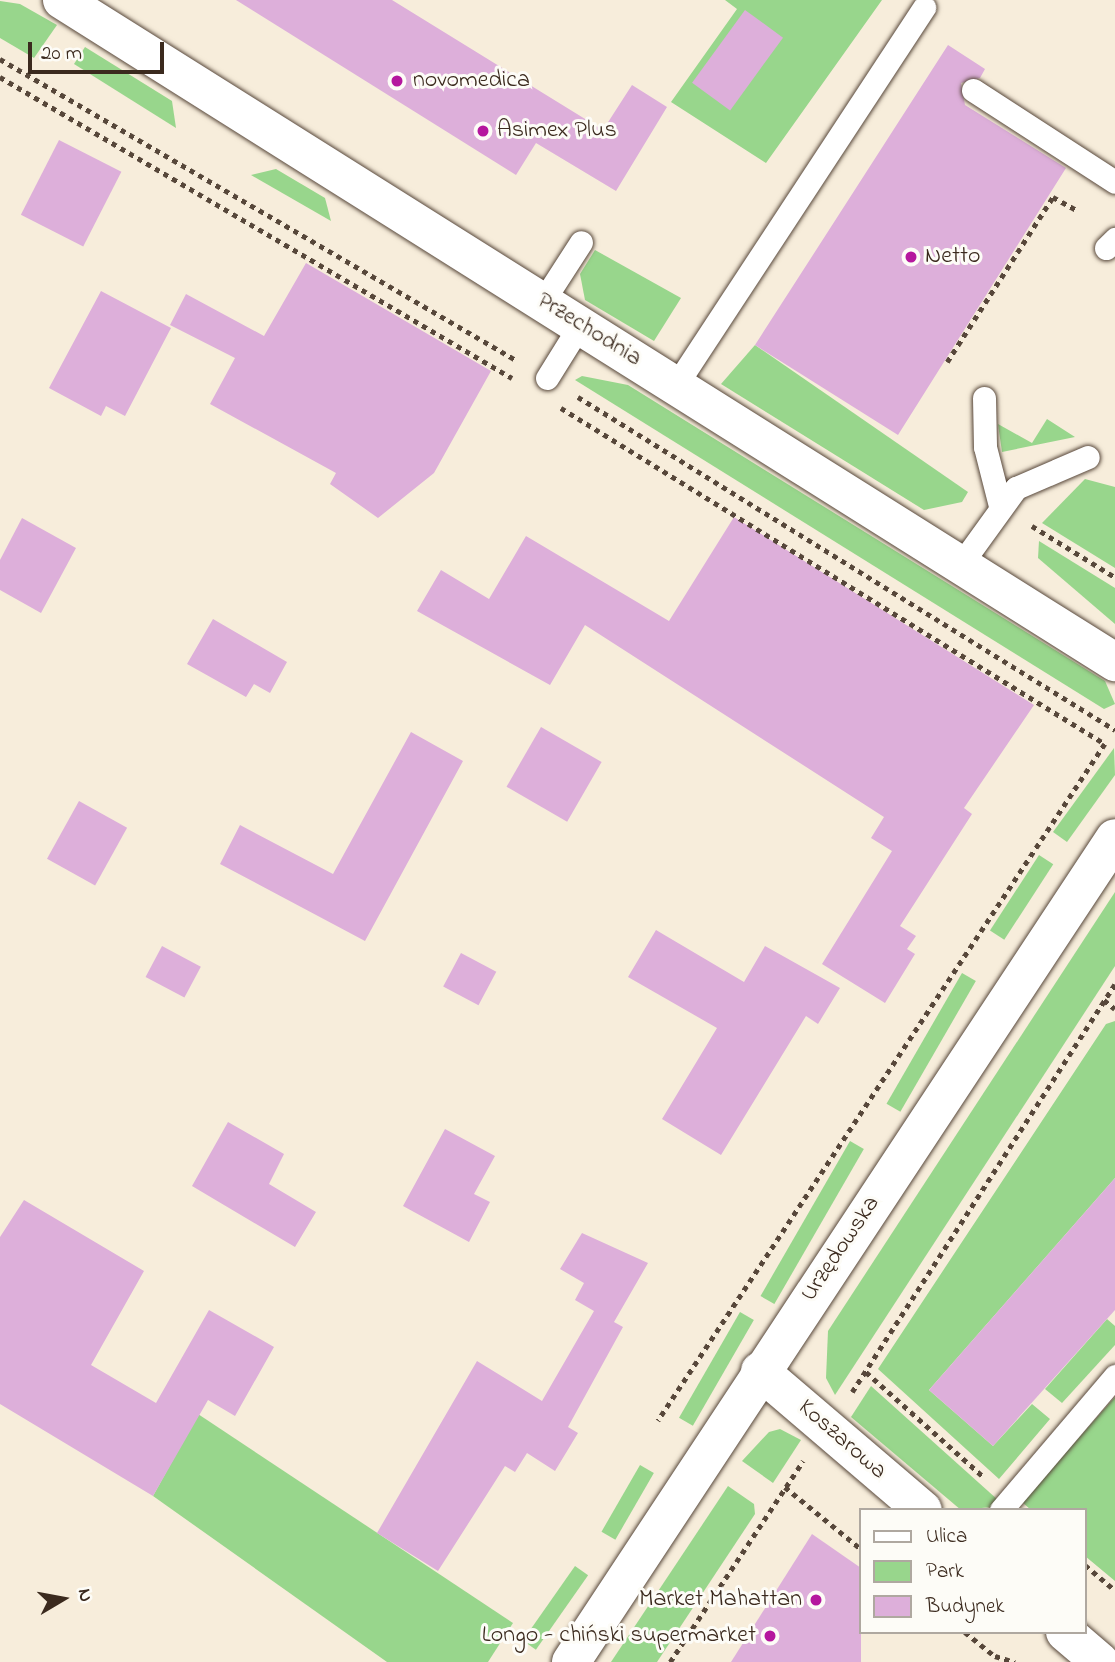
<!DOCTYPE html>
<meta charset="utf-8">
<style>
body{margin:0}
#map{position:relative;width:1115px;height:1662px;overflow:hidden;background:#f7eddb;font-family:"Indie Flower",sans-serif}
div>[style]{position:absolute}
.green>*{inset:0;background:#98d68c;transform-origin:0 0}
.building>*{inset:0;background:#ddafda;transform-origin:0 0}
.path>*{height:4.5px;margin-top:-2.25px;transform-origin:0;background:repeating-linear-gradient(90deg,#57473a 0 5px,transparent 0 10px)}
.roads{filter:drop-shadow(0 0 2px #57473a) drop-shadow(0 0 2px #57473a)}
.service>*{height:23px;margin:-11.5px;padding:0 11.5px;transform-origin:11.5px;border-radius:11.5px;background:#fff}
.minor>*{height:38px;margin:-19px;padding:0 19px;transform-origin:19px;border-radius:19px;background:#fff}
.tertiary>*{height:38px;margin:-19px;padding:0 19px;transform-origin:19px;border-radius:19px;background:#fff}
.dots>*{width:19px;height:19px;translate:-50% -50%;box-sizing:border-box;border:4px solid #fdfcf7;border-radius:50%}
span{translate:-50% -50%;white-space:nowrap;text-align:center;line-height:1.15;-webkit-text-stroke:6px #fdfcf7;paint-order:stroke}
.poi-label{font-size:24px;color:#3b2a1e}
.left{translate:0 -50%;text-align:left}
.right{translate:-100% -50%;text-align:right}
.street-label{font-size:24px;color:#3b2a1e}
.legend{position:absolute;left:859px;top:1508px;width:228px;height:126px;box-sizing:border-box;background:#fdfcf7;border:2px solid #afa8a0;margin:0;padding:9px 12px;list-style:none;font-size:21px;color:#3b2a1e}
.legend li{display:flex;align-items:center;gap:14px;height:35px}
.legend b{width:35px;border:2px solid #afa8a0}
.north{position:absolute;left:28px;top:1564px;width:70px;height:70px;-webkit-text-stroke:5px #fdfcf7;paint-order:stroke;rotate:80deg;font-size:19px;font-weight:700;line-height:28px;text-align:center;color:#3b2a1e}
.north::after{content:'';display:block;margin:auto;width:24px;height:32px;background:#3b2a1e;clip-path:polygon(50% 0,100% 100%,50% 72%,0 100%)}
.scale{position:absolute;left:28px;top:42px;width:136px;height:32px;box-sizing:border-box;border:4px solid #3b2a1e;border-top:0;padding-left:9px;font-size:21px;line-height:24px;white-space:nowrap;color:#3b2a1e;-webkit-text-stroke:5px #fdfcf7;paint-order:stroke}
</style>
<div id="map">
<div class="green">
<div style="clip-path:polygon(725px 0,882px 0,766px 163px,671px 102px,737px 9px)"></div>
<div style="clip-path:polygon(0 1px,20px 4px,57px 25px,34px 58px,0 38px)"></div>
<div style="clip-path:polygon(85px 47px,172px 101px,176px 128px,74px 64px)"></div>
<div style="clip-path:polygon(276px 169px,325px 198px,331px 221px,251px 175px)"></div>
<div style="clip-path:polygon(595px 250px,681px 298px,654px 341px,585px 300px,580px 274px)"></div>
<div style="clip-path:polygon(755px 345px,968px 492px,962px 502px,924px 510px,721px 384px)"></div>
<div style="clip-path:polygon(582px 376px,628px 385px,1105px 681px,1115px 704px,1104px 709px,575px 380px)"></div>
<div style="clip-path:polygon(1047px 419px,1075px 437px,1002px 452px,998px 424px,1032px 443px)"></div>
<div style="clip-path:polygon(1085px 479px,1115px 487px,1115px 568px,1042px 523px)"></div>
<div style="clip-path:polygon(1039px 541px,1115px 588px,1115px 624px,1038px 558px)"></div>
<div style="clip-path:polygon(1114px 748px,1115px 775px,1067px 842px,1053px 832px)"></div>
<div style="left:1039px;top:855px;width:17px;height:90px;rotate:33deg"></div>
<div style="clip-path:polygon(1115px 892px,1115px 966px,835px 1395px,826px 1378px,828px 1331px)"></div>
<div style="left:962px;top:973px;width:16px;height:151px;rotate:30deg"></div>
<div style="clip-path:polygon(1115px 1021px,1115px 1178px,929px 1390px,993px 1446px,1032px 1404px,1050px 1419px,999px 1479px,878px 1369px,1106px 1024px)"></div>
<div style="left:850px;top:1141px;width:16px;height:179px;rotate:30deg"></div>
<div style="left:740px;top:1312px;width:16px;height:122px;rotate:30deg"></div>
<div style="clip-path:polygon(1107px 1319px,1115px 1326px,1115px 1345px,1062px 1403px,1045px 1389px)"></div>
<div style="clip-path:polygon(871px 1386px,998px 1500px,992px 1507px,961px 1510px,851px 1417px)"></div>
<div style="clip-path:polygon(1115px 1397px,1115px 1581px,1085px 1556px,1085px 1510px,1031px 1510px,1022px 1502px)"></div>
<div style="clip-path:polygon(198px 1414px,513px 1623px,488px 1662px,387px 1662px,153px 1496px)"></div>
<div style="clip-path:polygon(780px 1429px,801px 1440px,773px 1483px,742px 1461px,769px 1432px)"></div>
<div style="left:640px;top:1465px;width:16px;height:77px;rotate:30deg"></div>
<div style="clip-path:polygon(728px 1486px,754px 1504px,755px 1514px,657px 1662px,611px 1662px)"></div>
<div style="left:575px;top:1566px;width:16px;height:91px;rotate:35deg"></div>
</div>
<div class="building">
<div style="clip-path:polygon(236px 0,392px 0,603px 130px,632px 85px,667px 107px,616px 191px,536px 143px,516px 175px)"></div>
<div style="left:745px;top:10px;width:47px;height:90px;rotate:36deg"></div>
<div style="clip-path:polygon(948px 45px,985px 69px,980px 78px,961px 83px,965px 105px,1066px 168px,898px 435px,755px 345px)"></div>
<div style="left:59px;top:140px;width:70px;height:84px;rotate:27deg"></div>
<div style="clip-path:polygon(306px 263px,491px 371px,434px 473px,378px 518px,330px 484px,336px 473px,210px 404px,235px 358px,170px 325px,186px 294px,264px 336px)"></div>
<div style="clip-path:polygon(101px 291px,171px 328px,125px 416px,106px 406px,101px 416px,49px 388px)"></div>
<div style="clip-path:polygon(734px 517px,1034px 705px,964px 808px,972px 814px,900px 926px,916px 936px,907px 949px,915px 954px,885px 1003px,822px 964px,892px 851px,871px 838px,884px 817px,585px 625px,550px 685px,417px 611px,441px 570px,489px 599px,526px 536px,669px 621px)"></div>
<div style="clip-path:polygon(22px 518px,76px 548px,41px 613px,0 590px,0 560px)"></div>
<div style="clip-path:polygon(213px 619px,287px 662px,270px 693px,254px 684px,246px 697px,187px 664px)"></div>
<div style="left:541px;top:727px;width:70px;height:69px;rotate:30deg"></div>
<div style="clip-path:polygon(411px 732px,463px 761px,365px 941px,220px 864px,240px 825px,333px 874px)"></div>
<div style="left:79px;top:801px;width:55px;height:66px;rotate:29deg"></div>
<div style="clip-path:polygon(656px 930px,744px 982px,765px 946px,840px 988px,818px 1024px,806px 1016px,721px 1155px,662px 1119px,717px 1028px,628px 977px)"></div>
<div style="left:162px;top:946px;width:44px;height:35px;rotate:28deg"></div>
<div style="left:461px;top:953px;width:40px;height:38px;rotate:28deg"></div>
<div style="clip-path:polygon(228px 1122px,284px 1154px,269px 1184px,316px 1212px,295px 1247px,192px 1186px)"></div>
<div style="clip-path:polygon(445px 1129px,495px 1156px,474px 1194px,490px 1202px,469px 1242px,403px 1206px)"></div>
<div style="clip-path:polygon(1115px 1178px,1115px 1310px,993px 1446px,929px 1390px)"></div>
<div style="clip-path:polygon(24px 1200px,144px 1271px,91px 1365px,156px 1403px,209px 1310px,274px 1347px,235px 1416px,208px 1400px,153px 1496px,0 1404px,0 1237px)"></div>
<div style="clip-path:polygon(582px 1233px,648px 1263px,614px 1322px,623px 1327px,568px 1427px,578px 1433px,555px 1471px,527px 1453px,515px 1472px,505px 1466px,438px 1571px,377px 1533px,477px 1361px,542px 1401px,594px 1311px,575px 1300px,584px 1283px,560px 1269px)"></div>
<div style="clip-path:polygon(812px 1534px,861px 1568px,861px 1662px,731px 1662px)"></div>
</div>
<div class="path">
<div style="left:0;top:59px;width:597px;rotate:30.26deg"></div>
<div style="left:0;top:77px;width:594px;rotate:30.45deg"></div>
<div style="left:947px;top:362px;width:196px;rotate:-57.3deg"></div>
<div style="left:1053px;top:197px;width:29px;rotate:29deg"></div>
<div style="left:578px;top:397px;width:632px;rotate:31.8deg"></div>
<div style="left:561px;top:408px;width:639px;rotate:31.7deg"></div>
<div style="left:1105px;top:744px;width:811px;rotate:123.44deg"></div>
<div style="left:1032px;top:526px;width:97px;rotate:31.6deg"></div>
<div style="left:1104px;top:1000px;width:14px;rotate:39deg"></div>
<div style="left:866px;top:1372px;width:158px;rotate:41.7deg"></div>
<div style="left:852px;top:1392px;width:485px;rotate:-57.2deg"></div>
<div style="left:785px;top:1487px;width:98px;rotate:39.2deg"></div>
<div style="left:1085px;top:1565px;width:39px;rotate:40deg"></div>
<div style="left:965px;top:1632px;width:38px;rotate:39deg"></div>
<div style="left:995px;top:1656px;width:21px;rotate:17deg"></div>
<div style="left:670px;top:1662px;width:241px;rotate:-56.5deg"></div>
</div>
<div class="roads">
<div class="service">
<div style="left:973px;top:90px;width:169px;rotate:32.9deg"></div>
<div style="left:1106px;top:248px;width:13px;rotate:-45deg"></div>
<div style="left:543px;top:301px;width:70px;rotate:-57.2deg"></div>
<div style="left:547px;top:378px;width:62px;rotate:-58.1deg"></div>
<div style="left:676px;top:385px;width:452px;rotate:-56.7deg"></div>
<div style="left:984px;top:398px;width:49px;rotate:88.8deg"></div>
<div style="left:985px;top:447px;width:61px;rotate:75.7deg"></div>
<div style="left:961px;top:564px;width:94px;rotate:-54.1deg"></div>
<div style="left:1016px;top:488px;width:78px;rotate:-23.3deg"></div>
<div style="left:1001px;top:1510px;width:176px;rotate:-49.6deg"></div>
</div>
<div class="minor">
<div style="left:62px;top:0;width:1244px;rotate:32.16deg"></div>
<div style="left:760px;top:1371px;width:214px;rotate:40.5deg"></div>
<div style="left:1065px;top:1632px;width:46px;rotate:40.6deg"></div>
</div>
<div class="tertiary">
<div style="left:571px;top:1662px;width:987px;rotate:-56.57deg"></div>
</div>
</div>
<div class="dots">
<div style="left:397px;top:81px;background:#b5179e"></div>
<div style="left:483px;top:131px;background:#b5179e"></div>
<div style="left:911px;top:257px;background:#b5179e"></div>
<div style="left:816px;top:1600px;background:#b5179e"></div>
<div style="left:770px;top:1636px;background:#b5179e"></div>
</div>
<div class="poi-label">
<span class="left" style="left:413px;top:81px">novomedica</span>
<span class="left" style="left:497px;top:131px">Asimex Plus</span>
<span class="left" style="left:925px;top:257px">Netto</span>
<span class="right" style="left:802px;top:1600px">Market Mahattan</span>
<span class="right" style="left:756px;top:1636px">Longo - chiński supermarket</span>
</div>
<div class="street-label">
<span style="left:589px;top:330px;rotate:32deg">Przechodnia</span>
<span style="left:841px;top:1249px;rotate:-56deg">Urzędowska</span>
<span style="left:842px;top:1440px;rotate:41deg">Koszarowa</span>
</div>
<ul class="legend">
<li><b style="height:9px;background:#fff"></b>Ulica</li>
<li><b style="height:19px;background:#98d68c"></b>Park</li>
<li><b style="height:19px;background:#ddafda"></b>Budynek</li>
</ul>
<div class="north">N</div>
<div class="scale">20 m</div>
</div>
